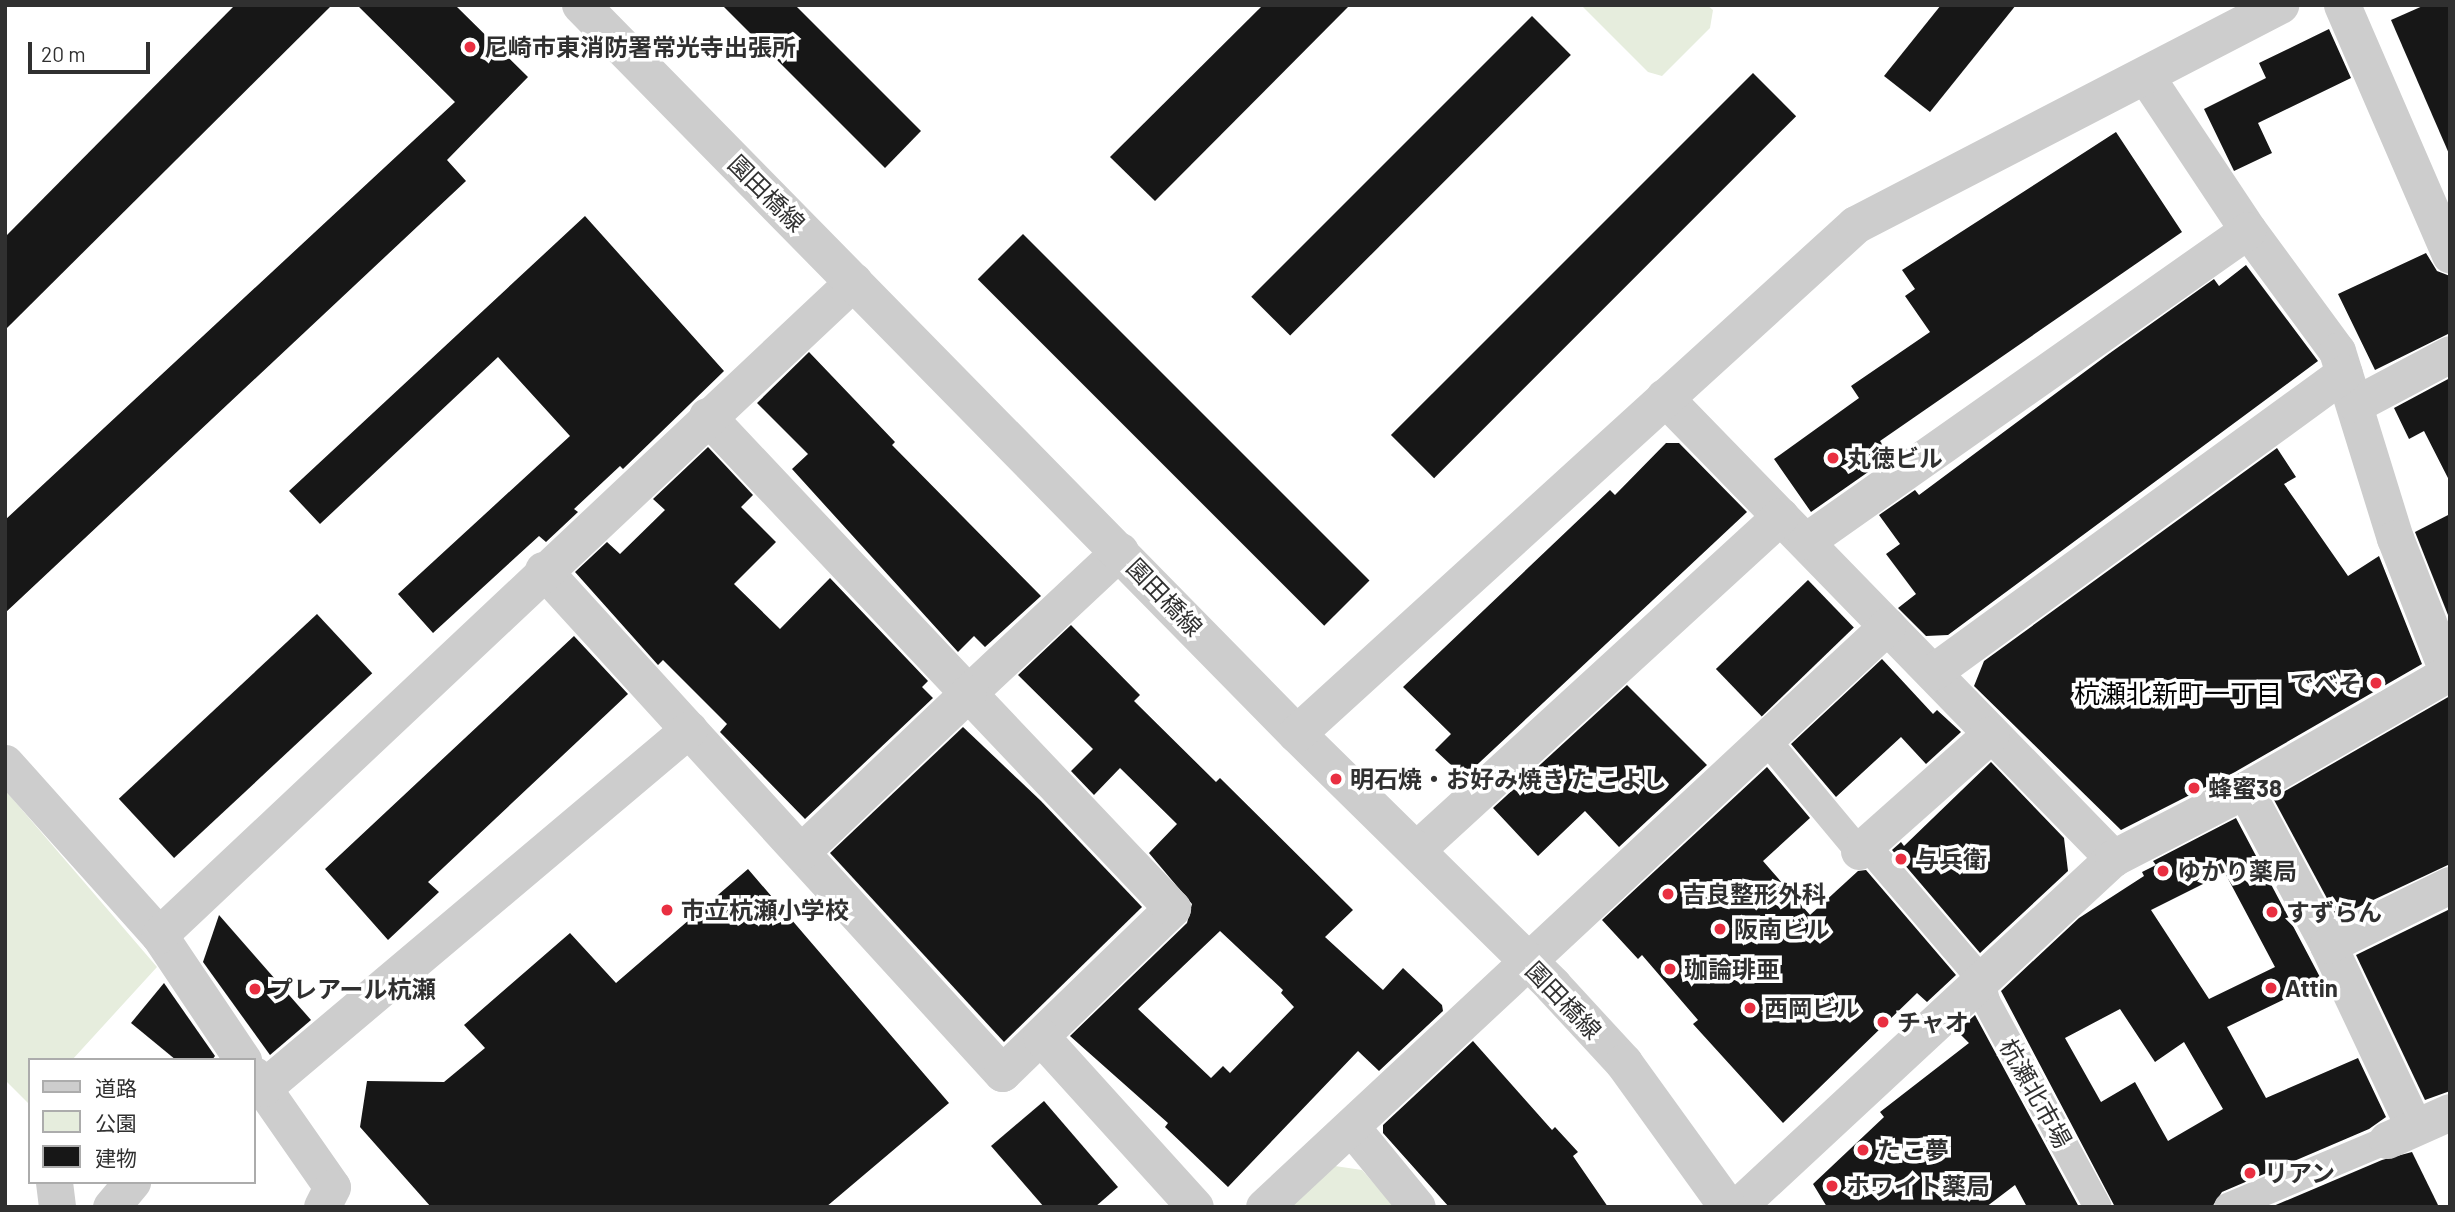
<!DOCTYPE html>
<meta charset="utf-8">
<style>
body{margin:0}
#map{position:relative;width:2455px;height:1212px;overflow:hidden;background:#fff;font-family:Barlow,"Noto Sans JP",sans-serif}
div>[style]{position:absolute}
.green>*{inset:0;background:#e6eddd}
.building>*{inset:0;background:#171717;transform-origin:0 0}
.pedestrian>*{height:28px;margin:-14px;padding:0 14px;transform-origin:14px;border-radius:14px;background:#cdcdcd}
.minor>*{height:37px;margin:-18.5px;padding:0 18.5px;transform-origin:18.5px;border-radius:18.5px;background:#cdcdcd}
.tertiary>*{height:38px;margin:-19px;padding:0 19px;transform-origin:19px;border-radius:19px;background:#cdcdcd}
.dots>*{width:19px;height:19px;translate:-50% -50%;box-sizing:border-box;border:4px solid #fff;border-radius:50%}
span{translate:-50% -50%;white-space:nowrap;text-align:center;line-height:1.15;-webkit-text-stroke:7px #fff;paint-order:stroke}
.poi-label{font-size:24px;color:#303030;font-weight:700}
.left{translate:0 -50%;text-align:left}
.right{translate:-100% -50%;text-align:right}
.street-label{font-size:24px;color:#303030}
.neighbourhood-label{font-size:26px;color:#000}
.frame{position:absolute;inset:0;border:7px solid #303030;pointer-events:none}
.legend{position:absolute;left:28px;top:1058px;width:228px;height:126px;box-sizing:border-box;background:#fff;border:2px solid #acacac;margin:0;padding:9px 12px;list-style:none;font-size:21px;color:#303030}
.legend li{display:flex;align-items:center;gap:14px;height:35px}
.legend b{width:35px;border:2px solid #acacac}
.scale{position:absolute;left:28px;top:42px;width:122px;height:32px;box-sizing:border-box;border:4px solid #303030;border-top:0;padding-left:9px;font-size:21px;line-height:24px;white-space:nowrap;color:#303030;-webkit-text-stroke:5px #fff;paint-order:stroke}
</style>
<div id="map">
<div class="green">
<div style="clip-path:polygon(1581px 5px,1707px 5px,1713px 10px,1710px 28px,1662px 76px,1648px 72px)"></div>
<div style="clip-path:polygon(5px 790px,157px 967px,72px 1060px,30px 1060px,30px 1105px,5px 1080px)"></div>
<div style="clip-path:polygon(1335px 1166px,1362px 1170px,1395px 1207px,1290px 1207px)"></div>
</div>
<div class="building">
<div style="clip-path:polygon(235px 5px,332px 5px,5px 330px,5px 237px)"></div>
<div style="clip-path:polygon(357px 5px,455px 5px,528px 77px,447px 160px,466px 181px,5px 613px,5px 520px,455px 102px)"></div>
<div style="clip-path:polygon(722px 5px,795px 5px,921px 131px,885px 168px)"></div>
<div style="clip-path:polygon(1263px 5px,1350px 5px,1155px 201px,1110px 157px)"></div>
<div style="clip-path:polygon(1941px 5px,2016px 5px,1930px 112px,1884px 76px)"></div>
<div style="clip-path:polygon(2425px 5px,2450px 5px,2450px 156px,2391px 20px)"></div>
<div style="left:1532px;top:16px;width:55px;height:397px;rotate:45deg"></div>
<div style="clip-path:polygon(2329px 29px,2351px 78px,2258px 123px,2272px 153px,2234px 171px,2204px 109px,2266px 78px,2259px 63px)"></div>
<div style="left:1753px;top:73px;width:61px;height:512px;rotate:45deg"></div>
<div style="clip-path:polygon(2116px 132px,2182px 232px,1880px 441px,1891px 456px,1811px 512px,1774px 459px,1859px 398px,1851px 386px,1930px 332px,1905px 296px,1915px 289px,1902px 270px)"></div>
<div style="clip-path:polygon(585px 216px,724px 371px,623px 469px,620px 466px,574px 509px,578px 512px,546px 542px,539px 536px,433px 633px,398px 594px,570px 436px,498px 357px,320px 524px,289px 491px)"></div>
<div style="left:1023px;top:234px;width:490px;height:64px;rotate:45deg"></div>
<div style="clip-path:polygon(2426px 253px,2437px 271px,2450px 276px,2450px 333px,2375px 370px,2338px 294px)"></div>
<div style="clip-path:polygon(2246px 265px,2318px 361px,1948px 635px,1926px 636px,1898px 608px,1916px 594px,1886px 554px,1900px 544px,1879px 515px,1915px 490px,1919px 495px,2110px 353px,2214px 279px,2219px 286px)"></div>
<div style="clip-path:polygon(809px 352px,895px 442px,892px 445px,1041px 596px,985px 647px,974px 636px,958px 652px,792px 469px,808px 454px,757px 403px)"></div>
<div style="clip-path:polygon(2450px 378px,2450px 482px,2424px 431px,2409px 439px,2394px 408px)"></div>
<div style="clip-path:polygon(1666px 443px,1679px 443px,1747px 512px,1464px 777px,1435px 750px,1451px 734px,1403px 687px,1610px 490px,1615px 495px)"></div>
<div style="clip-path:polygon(708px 447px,753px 495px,741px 507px,776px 542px,734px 584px,780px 629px,830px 578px,928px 681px,922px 687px,933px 698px,805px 819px,720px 732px,727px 724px,663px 660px,658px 665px,575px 572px,607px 542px,620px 554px,665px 510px,653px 499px)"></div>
<div style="clip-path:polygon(2277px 448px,2296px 477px,2284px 484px,2348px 576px,2379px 556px,2422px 664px,2235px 772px,2121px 830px,1974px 686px,1984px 661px)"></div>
<div style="clip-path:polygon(2450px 514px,2450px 620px,2415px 532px)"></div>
<div style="left:1808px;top:580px;width:66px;height:128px;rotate:46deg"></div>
<div style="left:317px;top:614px;width:81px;height:271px;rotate:47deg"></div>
<div style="clip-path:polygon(evenodd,1071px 625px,1140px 695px,1134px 701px,1216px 782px,1220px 778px,1353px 910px,1325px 937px,1383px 990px,1403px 968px,1442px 1005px,1443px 1011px,1379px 1071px,1358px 1051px,1228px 1187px,1165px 1127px,1168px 1123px,1070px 1036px,1187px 923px,1192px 904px,1149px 853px,1177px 824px,1120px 768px,1094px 795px,1071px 771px,1093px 749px,1018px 675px,1071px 625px,1220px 931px,1283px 990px,1281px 993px,1294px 1007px,1230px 1073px,1223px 1066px,1211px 1078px,1138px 1009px,1220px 931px)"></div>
<div style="clip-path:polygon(574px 636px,628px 694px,428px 882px,439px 892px,388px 940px,325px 869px)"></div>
<div style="clip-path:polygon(1882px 659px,1933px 714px,1937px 710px,1961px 732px,1926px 764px,1901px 737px,1836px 797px,1791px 744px)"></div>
<div style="clip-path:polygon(1627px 685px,1707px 765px,1619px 847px,1585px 811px,1538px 856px,1493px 808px)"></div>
<div style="clip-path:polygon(2450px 696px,2450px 864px,2337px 917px,2273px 798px)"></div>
<div style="clip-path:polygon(963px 727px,1041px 801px,1142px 907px,1004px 1042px,830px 853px)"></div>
<div style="clip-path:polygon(1991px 762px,2064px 838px,2068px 871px,1980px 953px,1892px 850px,1901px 842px,1904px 846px)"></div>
<div style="clip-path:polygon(1767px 767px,1810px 818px,1763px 861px,1810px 915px,1858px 871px,1866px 870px,1956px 975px,1927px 1002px,1917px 993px,1783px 1123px,1693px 1024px,1698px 1020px,1642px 955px,1638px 959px,1602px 920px)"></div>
<div style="clip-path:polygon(evenodd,2236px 818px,2322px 981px,2227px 1027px,2266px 1098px,2358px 1058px,2386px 1117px,2369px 1129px,2222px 1192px,2212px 1207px,2115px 1207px,2001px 991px,2079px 918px,2144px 876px,2142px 872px,2156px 865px,2153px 861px,2236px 818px,2225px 873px,2275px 967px,2209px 999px,2151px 910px,2225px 873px,2236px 818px,2120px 1009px,2155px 1062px,2184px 1042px,2223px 1109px,2168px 1141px,2135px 1082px,2101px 1102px,2065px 1038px,2120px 1009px)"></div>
<div style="clip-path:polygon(748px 869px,949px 1103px,826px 1207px,431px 1207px,360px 1127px,367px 1081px,444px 1082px,485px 1048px,464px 1025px,570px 933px,616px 983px)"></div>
<div style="clip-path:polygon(2450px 909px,2450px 1091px,2425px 1100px,2356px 955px)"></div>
<div style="clip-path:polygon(219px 915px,311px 1020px,270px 1055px,203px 962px)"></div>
<div style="clip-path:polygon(164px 983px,215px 1056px,212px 1060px,176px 1060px,131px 1023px)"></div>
<div style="clip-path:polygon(1975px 1015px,2079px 1207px,2027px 1207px,2015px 1185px,1986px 1207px,1827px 1207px,1813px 1184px,1884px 1117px,1880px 1112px,1969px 1043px,1957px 1031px)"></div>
<div style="clip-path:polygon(1473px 1041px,1552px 1130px,1555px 1127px,1578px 1152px,1573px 1156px,1608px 1207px,1449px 1207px,1383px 1133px,1383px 1125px)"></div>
<div style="clip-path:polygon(1044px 1101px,1118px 1187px,1095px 1207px,1044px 1207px,991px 1146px)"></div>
<div style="clip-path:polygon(2412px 1152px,2439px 1207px,2271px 1207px,2382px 1160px)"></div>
</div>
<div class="pedestrian">
<div style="left:1764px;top:737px;width:148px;rotate:50.2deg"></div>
<div style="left:1866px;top:845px;width:175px;rotate:49.4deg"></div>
<div style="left:1980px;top:978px;width:24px;rotate:75deg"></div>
<div style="left:1986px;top:1001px;width:234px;rotate:61.5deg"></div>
<div style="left:2228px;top:1207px;width:173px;rotate:-22.8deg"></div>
</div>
<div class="minor">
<div style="left:2342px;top:5px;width:272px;rotate:66.6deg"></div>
<div style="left:2145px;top:75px;width:186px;rotate:56.4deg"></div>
<div style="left:2248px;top:230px;width:150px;rotate:53.7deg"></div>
<div style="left:2337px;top:351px;width:196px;rotate:72.8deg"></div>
<div style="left:2395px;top:538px;width:145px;rotate:68.6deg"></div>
<div style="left:1664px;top:397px;width:644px;rotate:45.76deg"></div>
<div style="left:2356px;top:404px;width:106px;rotate:-28deg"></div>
<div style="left:707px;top:416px;width:381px;rotate:46.7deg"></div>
<div style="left:968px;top:693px;width:208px;rotate:-43.1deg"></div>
<div style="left:1806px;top:541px;width:540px;rotate:-35.13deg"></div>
<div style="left:543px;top:570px;width:681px;rotate:47.62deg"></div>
<div style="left:1002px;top:1073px;width:237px;rotate:-44.1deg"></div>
<div style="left:1172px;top:908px;width:296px;rotate:-133.5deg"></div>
<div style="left:968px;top:693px;width:229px;rotate:136.4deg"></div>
<div style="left:1933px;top:672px;width:508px;rotate:-36.04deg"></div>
<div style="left:5px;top:763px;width:231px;rotate:48.2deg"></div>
<div style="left:159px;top:935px;width:151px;rotate:56.1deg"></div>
<div style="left:2245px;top:790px;width:176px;rotate:61.8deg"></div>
<div style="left:2328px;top:945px;width:185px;rotate:64.7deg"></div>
<div style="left:1417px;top:849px;width:493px;rotate:-42.5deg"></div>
<div style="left:1859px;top:851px;width:176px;rotate:-41.6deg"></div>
<div style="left:159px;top:935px;width:954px;rotate:-43.26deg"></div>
<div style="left:2328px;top:945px;width:136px;rotate:-26.2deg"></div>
<div style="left:1041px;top:1037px;width:229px;rotate:47.8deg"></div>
<div style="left:254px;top:1075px;width:136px;rotate:55.1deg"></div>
<div style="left:332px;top:1187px;width:22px;rotate:117deg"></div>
<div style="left:263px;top:1088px;width:557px;rotate:-40.12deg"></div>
<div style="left:1352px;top:1128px;width:102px;rotate:50.6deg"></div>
<div style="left:2387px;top:1140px;width:69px;rotate:-24deg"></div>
<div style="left:54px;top:1182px;width:25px;rotate:83deg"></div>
<div style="left:111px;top:1207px;width:33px;rotate:-50deg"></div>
<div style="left:1264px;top:1207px;width:852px;rotate:-43deg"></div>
<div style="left:1737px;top:1207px;width:513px;rotate:-42.87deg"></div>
<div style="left:2113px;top:858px;width:148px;rotate:-27.3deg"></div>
<div style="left:2245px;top:790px;width:237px;rotate:-29.9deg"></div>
</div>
<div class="tertiary">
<div style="left:581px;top:5px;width:1022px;rotate:45.52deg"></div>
<div style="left:1297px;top:734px;width:359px;rotate:44.5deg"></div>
<div style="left:1553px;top:986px;width:105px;rotate:47.3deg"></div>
<div style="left:1624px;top:1063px;width:178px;rotate:54.2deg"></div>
<div style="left:1297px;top:734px;width:756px;rotate:-42.32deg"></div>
<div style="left:1856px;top:225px;width:478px;rotate:-27.4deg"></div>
</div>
<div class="dots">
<div style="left:470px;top:47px;background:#e92f41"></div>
<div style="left:1833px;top:458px;background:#e92f41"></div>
<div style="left:2376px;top:683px;background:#e92f41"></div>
<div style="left:1336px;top:779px;background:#e92f41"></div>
<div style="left:2194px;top:788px;background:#e92f41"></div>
<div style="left:1901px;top:859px;background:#e92f41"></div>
<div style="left:2163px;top:871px;background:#e92f41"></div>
<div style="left:1668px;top:894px;background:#e92f41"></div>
<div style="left:667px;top:910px;background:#e92f41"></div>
<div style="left:2272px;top:912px;background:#e92f41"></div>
<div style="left:1720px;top:929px;background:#e92f41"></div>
<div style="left:1670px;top:969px;background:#e92f41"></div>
<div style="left:2271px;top:988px;background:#e92f41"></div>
<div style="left:255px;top:989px;background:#e92f41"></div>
<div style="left:1750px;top:1008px;background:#e92f41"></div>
<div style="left:1883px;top:1022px;background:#e92f41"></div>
<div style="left:1863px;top:1150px;background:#e92f41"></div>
<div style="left:2250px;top:1173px;background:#e92f41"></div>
<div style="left:1832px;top:1186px;background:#e92f41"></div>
</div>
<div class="poi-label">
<span class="left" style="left:484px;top:47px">尼崎市東消防署常光寺出張所</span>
<span class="left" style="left:1847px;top:458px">丸徳ビル</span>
<span class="right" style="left:2362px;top:683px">でべそ</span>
<span class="left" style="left:1350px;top:779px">明石焼・お好み焼き たこよし</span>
<span class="left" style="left:2208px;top:788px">蜂蜜38</span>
<span class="left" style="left:1915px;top:859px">与兵衛</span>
<span class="left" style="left:2177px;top:871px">ゆかり薬局</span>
<span class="left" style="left:1682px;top:894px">吉良整形外科</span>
<span class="left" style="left:681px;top:910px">市立杭瀬小学校</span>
<span class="left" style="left:2286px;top:912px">すずらん</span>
<span class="left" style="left:1734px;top:929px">阪南ビル</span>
<span class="left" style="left:1684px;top:969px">珈論琲亜</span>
<span class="left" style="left:2285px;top:988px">Attin</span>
<span class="left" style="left:269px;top:989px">プレアール杭瀬</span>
<span class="left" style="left:1764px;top:1008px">西岡ビル</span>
<span class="left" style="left:1897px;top:1022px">チャオ</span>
<span class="left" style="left:1877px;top:1150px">たこ夢</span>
<span class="left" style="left:2264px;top:1173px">リアン</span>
<span class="left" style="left:1846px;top:1186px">ホワイト薬局</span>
</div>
<div class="street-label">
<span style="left:767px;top:193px;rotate:45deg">園田橋線</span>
<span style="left:1165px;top:597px;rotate:46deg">園田橋線</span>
<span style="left:1564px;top:1000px;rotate:46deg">園田橋線</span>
<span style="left:2036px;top:1093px;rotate:61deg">杭瀬北市場</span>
</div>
<div class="neighbourhood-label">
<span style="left:2178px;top:693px">杭瀬北新町一丁目</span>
</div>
<div class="frame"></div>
<ul class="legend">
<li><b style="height:9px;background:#cdcdcd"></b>道路</li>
<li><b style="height:19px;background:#e6eddd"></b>公園</li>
<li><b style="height:19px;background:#171717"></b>建物</li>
</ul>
<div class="scale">20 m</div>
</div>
